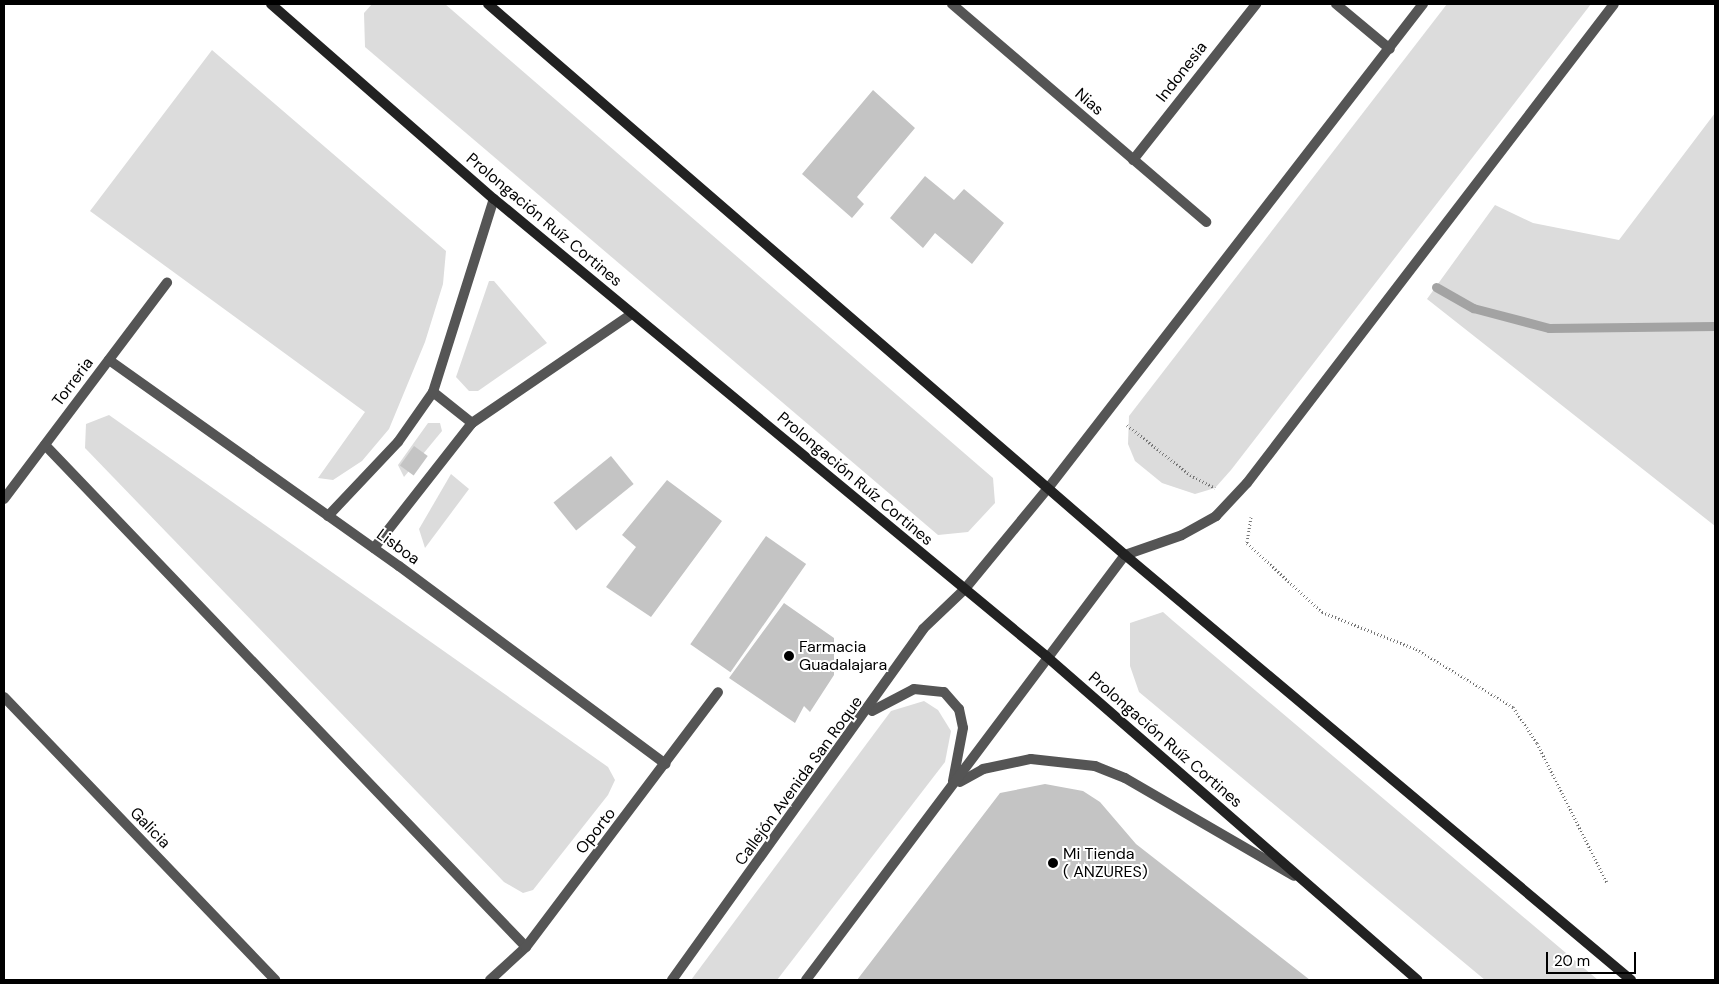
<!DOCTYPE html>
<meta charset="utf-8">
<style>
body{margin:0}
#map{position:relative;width:1719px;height:984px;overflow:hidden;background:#fff;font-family:"DM Sans",sans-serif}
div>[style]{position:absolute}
.green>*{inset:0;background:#dcdcdc}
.stream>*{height:9px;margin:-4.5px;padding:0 4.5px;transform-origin:4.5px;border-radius:4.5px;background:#a3a3a3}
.building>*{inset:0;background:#c4c4c4;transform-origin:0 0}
.path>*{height:3px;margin-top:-1.5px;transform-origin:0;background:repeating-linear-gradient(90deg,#777 0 1px,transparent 0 3.5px)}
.minor>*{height:10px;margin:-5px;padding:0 5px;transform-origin:5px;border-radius:5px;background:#555}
.tertiary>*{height:10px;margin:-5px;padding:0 5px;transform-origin:5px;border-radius:5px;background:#555}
.secondary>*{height:10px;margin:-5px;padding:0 5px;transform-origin:5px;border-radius:5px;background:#222}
.dots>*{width:14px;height:14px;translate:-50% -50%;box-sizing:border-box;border:2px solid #fff;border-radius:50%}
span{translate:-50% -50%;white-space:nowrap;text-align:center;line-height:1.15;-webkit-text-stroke:4px #fff;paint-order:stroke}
.street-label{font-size:16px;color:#000}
.poi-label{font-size:16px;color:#000}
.left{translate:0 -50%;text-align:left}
.frame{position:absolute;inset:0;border:5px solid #000;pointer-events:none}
.scale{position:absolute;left:1546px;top:952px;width:90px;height:22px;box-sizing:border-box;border:2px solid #000;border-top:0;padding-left:6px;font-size:15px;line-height:18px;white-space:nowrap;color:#000;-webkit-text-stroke:4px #fff;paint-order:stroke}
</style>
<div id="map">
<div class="green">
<div style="clip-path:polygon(372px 4px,445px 4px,993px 478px,995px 503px,968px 532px,938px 535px,365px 47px,364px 13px)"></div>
<div style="clip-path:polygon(1447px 4px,1591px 4px,1231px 470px,1215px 488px,1195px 494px,1162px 483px,1135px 461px,1128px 444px,1129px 416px)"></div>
<div style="clip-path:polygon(212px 50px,446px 251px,443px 284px,425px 342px,389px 429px,362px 461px,333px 480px,318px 478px,365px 412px,90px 211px)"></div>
<div style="clip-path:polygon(1715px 113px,1715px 526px,1427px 299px,1495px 205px,1533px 223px,1619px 240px)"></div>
<div style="clip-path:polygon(489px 281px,494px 281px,547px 343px,478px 391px,469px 391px,456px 377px)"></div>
<div style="clip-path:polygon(109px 415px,608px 767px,615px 780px,608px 795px,533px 890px,523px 893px,504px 882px,85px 448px,86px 424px)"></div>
<div style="clip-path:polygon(428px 423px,440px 423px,442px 431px,404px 477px,398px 465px)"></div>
<div style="clip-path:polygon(451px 474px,469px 489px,425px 548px,419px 529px)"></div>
<div style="clip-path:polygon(1163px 612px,1172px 620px,1598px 980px,1485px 980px,1139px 692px,1130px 666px,1130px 623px)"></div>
<div style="clip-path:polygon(924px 701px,938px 710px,951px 731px,945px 762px,777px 980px,691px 980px,891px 711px)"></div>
</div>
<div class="stream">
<div style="left:1436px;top:287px;width:43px;rotate:29.6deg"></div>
<div style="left:1473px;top:308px;width:79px;rotate:14.7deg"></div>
<div style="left:1549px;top:328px;width:166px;rotate:-0.7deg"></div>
</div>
<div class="building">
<div style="clip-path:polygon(873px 90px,915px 128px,857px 197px,864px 204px,852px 218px,802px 174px)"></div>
<div style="clip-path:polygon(925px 176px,954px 200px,964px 189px,1004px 223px,972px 264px,935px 233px,923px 248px,890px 218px)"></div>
<div style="left:414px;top:446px;width:17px;height:24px;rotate:36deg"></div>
<div style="left:611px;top:456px;width:36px;height:74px;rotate:51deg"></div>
<div style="clip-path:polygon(667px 480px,722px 521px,651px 617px,606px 587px,636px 547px,622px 535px)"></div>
<div style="left:766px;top:536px;width:49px;height:132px;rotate:35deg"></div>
<div style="clip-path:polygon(784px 603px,834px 638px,834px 675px,810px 712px,804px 706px,795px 723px,729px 678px)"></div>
<div style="clip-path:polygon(1045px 784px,1083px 791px,1100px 802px,1136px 844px,1310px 980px,857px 980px,1000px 793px)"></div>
</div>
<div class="path">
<div style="left:1127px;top:425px;width:80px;rotate:38.4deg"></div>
<div style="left:1190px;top:475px;width:28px;rotate:27deg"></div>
<div style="left:1251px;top:517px;width:26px;rotate:99deg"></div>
<div style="left:1247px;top:543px;width:102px;rotate:42.6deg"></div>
<div style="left:1322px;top:612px;width:101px;rotate:21.5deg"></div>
<div style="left:1416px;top:649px;width:113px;rotate:30.9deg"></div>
<div style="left:1513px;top:707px;width:43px;rotate:56.3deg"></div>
<div style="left:1537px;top:743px;width:157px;rotate:63.4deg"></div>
</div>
<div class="minor">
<div style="left:952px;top:4px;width:335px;rotate:40.6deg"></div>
<div style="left:1336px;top:4px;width:70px;rotate:39.8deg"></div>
<div style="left:1133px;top:160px;width:199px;rotate:-51.7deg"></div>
<div style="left:109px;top:360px;width:356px;rotate:35.4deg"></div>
<div style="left:399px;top:566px;width:332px;rotate:36.6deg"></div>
<div style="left:433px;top:392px;width:50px;rotate:38.5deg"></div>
<div style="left:45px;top:445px;width:695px;rotate:46.22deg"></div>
<div style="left:1049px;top:487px;width:611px;rotate:-52.25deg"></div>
<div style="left:4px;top:499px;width:271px;rotate:-53deg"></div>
<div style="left:328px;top:516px;width:102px;rotate:-46.6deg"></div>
<div style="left:398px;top:442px;width:61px;rotate:-55deg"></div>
<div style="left:433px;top:392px;width:202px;rotate:-72.5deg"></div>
<div style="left:374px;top:548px;width:159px;rotate:-51.9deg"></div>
<div style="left:472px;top:423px;width:194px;rotate:-34.3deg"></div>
<div style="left:1125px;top:555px;width:60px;rotate:-19.3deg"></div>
<div style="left:1182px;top:535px;width:39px;rotate:-29deg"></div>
<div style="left:1216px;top:516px;width:45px;rotate:-46.8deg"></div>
<div style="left:1247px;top:483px;width:603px;rotate:-52.54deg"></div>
<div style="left:4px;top:697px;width:392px;rotate:46.2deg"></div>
<div style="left:490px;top:980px;width:49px;rotate:-42.5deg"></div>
<div style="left:526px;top:947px;width:319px;rotate:-53deg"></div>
</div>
<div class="tertiary">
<div style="left:872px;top:711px;width:47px;rotate:-27.6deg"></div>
<div style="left:914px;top:689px;width:30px;rotate:6deg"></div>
<div style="left:944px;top:692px;width:23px;rotate:49deg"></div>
<div style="left:959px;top:709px;width:19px;rotate:78deg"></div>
<div style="left:963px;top:728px;width:54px;rotate:100.7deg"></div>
<div style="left:960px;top:782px;width:26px;rotate:-29deg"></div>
<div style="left:983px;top:769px;width:49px;rotate:-11.8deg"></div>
<div style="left:1031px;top:759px;width:64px;rotate:6.2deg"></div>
<div style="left:1095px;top:766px;width:32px;rotate:22deg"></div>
<div style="left:1125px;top:778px;width:195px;rotate:30.1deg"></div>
<div style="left:672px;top:980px;width:432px;rotate:-54.4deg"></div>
<div style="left:923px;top:629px;width:57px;rotate:-43.6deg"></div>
<div style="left:964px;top:590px;width:134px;rotate:-50.5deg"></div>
<div style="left:806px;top:980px;width:531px;rotate:-53.11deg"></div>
</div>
<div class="secondary">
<div style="left:271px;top:4px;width:296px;rotate:41.2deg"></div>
<div style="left:494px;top:199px;width:717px;rotate:39.62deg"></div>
<div style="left:1046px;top:656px;width:493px;rotate:41.1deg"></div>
<div style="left:488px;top:4px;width:842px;rotate:40.86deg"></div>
<div style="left:1125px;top:555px;width:661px;rotate:40.03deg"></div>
</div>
<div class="dots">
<div style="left:789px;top:656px;background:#000"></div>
<div style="left:1053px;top:863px;background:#000"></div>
</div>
<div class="street-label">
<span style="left:1182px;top:72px;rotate:-52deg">Indonesia</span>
<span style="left:1089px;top:102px;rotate:41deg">Nias</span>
<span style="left:544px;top:220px;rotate:40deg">Prolongación Ruíz Cortines</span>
<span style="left:73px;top:382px;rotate:-53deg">Torreria</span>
<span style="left:855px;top:479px;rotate:40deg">Prolongación Ruíz Cortines</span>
<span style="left:398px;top:547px;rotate:36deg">Lisboa</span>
<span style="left:1165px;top:740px;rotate:41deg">Prolongación Ruíz Cortines</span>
<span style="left:799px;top:781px;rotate:-54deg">Callejón Avenida San Roque</span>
<span style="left:150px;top:828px;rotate:46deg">Galicia</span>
<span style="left:596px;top:831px;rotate:-52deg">Oporto</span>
</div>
<div class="poi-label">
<span class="left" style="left:799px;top:656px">Farmacia<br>Guadalajara</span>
<span class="left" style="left:1063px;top:863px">Mi Tienda<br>( ANZURES)</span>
</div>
<div class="frame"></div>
<div class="scale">20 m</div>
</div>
